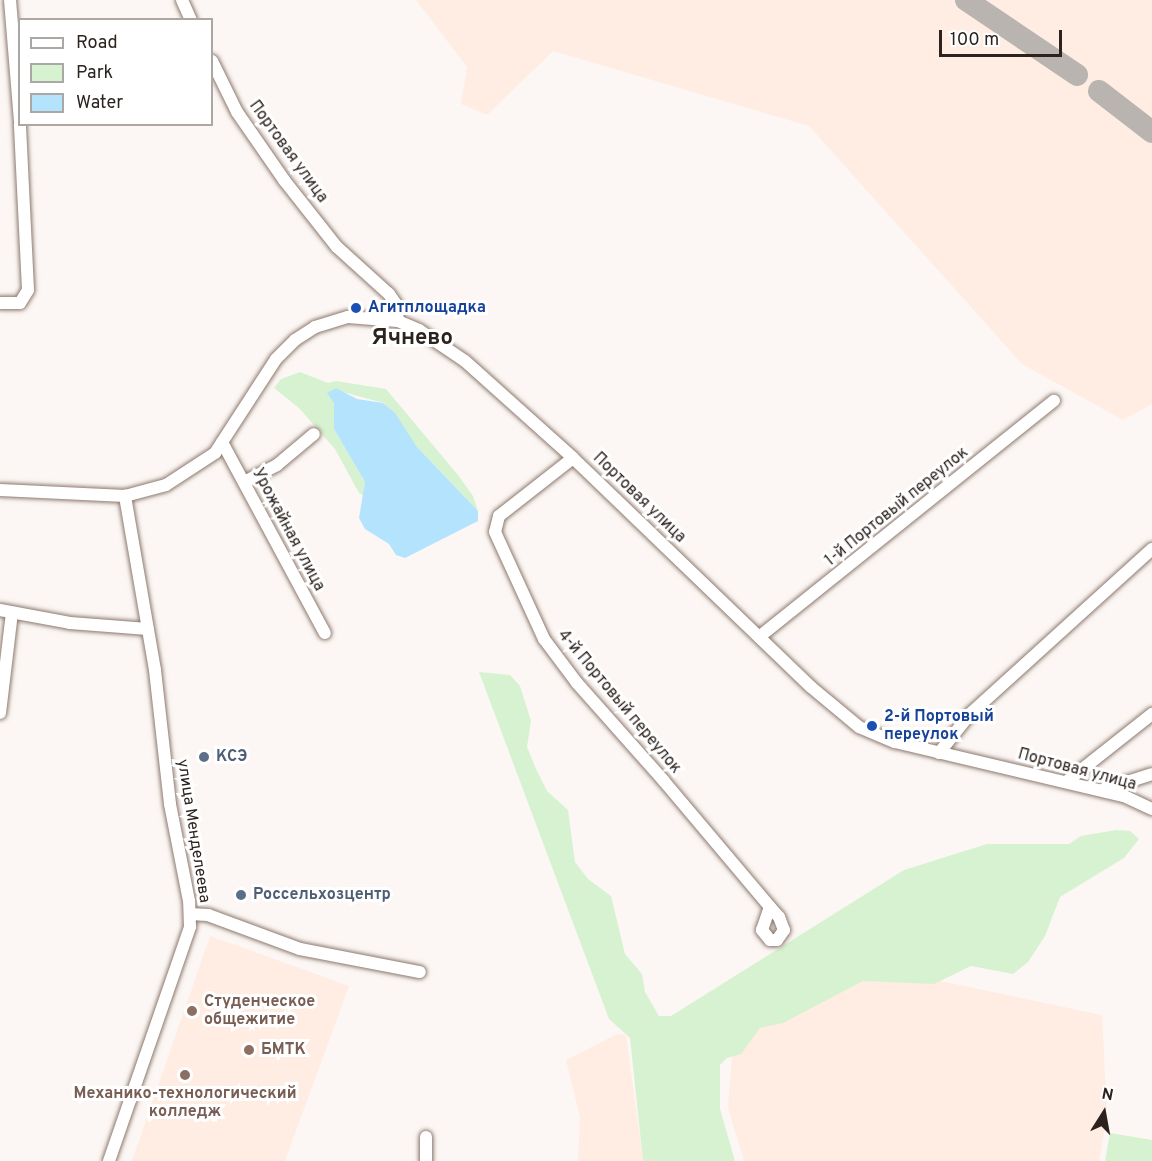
<!DOCTYPE html>
<meta charset="utf-8">
<style>
body{margin:0}
#map{position:relative;width:1152px;height:1161px;overflow:hidden;background:#fcf7f4;font-family:Overpass,sans-serif}
div>[style]{position:absolute}
.built>*{inset:0;background:#ffede3}
.green>*{inset:0;background:#d7f2d0}
.water>*{inset:0;background:#b4e3fd}
.taxiway>*{height:22px;margin:-11px;padding:0 11px;transform-origin:11px;border-radius:11px;background:#bab4b0}
.roads{filter:drop-shadow(0 0 2px #8d796e) drop-shadow(0 0 2px #8d796e)}
.minor>*{height:12px;margin:-6px;padding:0 6px;transform-origin:6px;border-radius:6px;background:#fff}
.dots>*{width:16px;height:16px;translate:-50% -50%;box-sizing:border-box;border:3px solid #fff;border-radius:50%}
span{translate:-50% -50%;white-space:nowrap;text-align:center;line-height:1.15;-webkit-text-stroke:6px #fff;paint-order:stroke}
.street-label{font-size:16px;color:#2c231f}
.transit-label{font-size:16px;color:#164399;font-weight:700}
.left{translate:0 -50%;text-align:left}
.service-label{font-size:16px;color:#4e5e75;font-weight:700}
.education-label{font-size:16px;color:#785e54;font-weight:700}
.district-label{font-size:22px;color:#2c231f;font-weight:700}
.legend{position:absolute;left:18px;top:18px;width:195px;height:108px;box-sizing:border-box;background:#fff;border:2px solid #aba7a5;margin:0;padding:8px 10px;list-style:none;font-size:18px;color:#2c231f}
.legend li{display:flex;align-items:center;gap:12px;height:30px}
.legend b{width:30px;border:2px solid #aba7a5}
.north{position:absolute;left:1074px;top:1083px;width:60px;height:60px;-webkit-text-stroke:4px #fff;paint-order:stroke;rotate:11deg;font-size:16px;font-weight:700;line-height:24px;text-align:center;color:#2c231f}
.north::after{content:'';display:block;margin:auto;width:21px;height:27px;background:#2c231f;clip-path:polygon(50% 0,100% 100%,50% 72%,0 100%)}
.scale{position:absolute;left:939px;top:30px;width:123px;height:27px;box-sizing:border-box;border:3px solid #2c231f;border-top:0;padding-left:8px;font-size:18px;line-height:21px;white-space:nowrap;color:#2c231f;-webkit-text-stroke:4px #fff;paint-order:stroke}
</style>
<div id="map">
<div class="built">
<div style="clip-path:polygon(416px 0,1152px 0,1152px 404px,1123px 420px,1022px 364px,809px 126px,553px 51px,487px 115px,461px 104px,467px 67px)"></div>
<div style="clip-path:polygon(210px 936px,349px 986px,285px 1161px,132px 1161px)"></div>
<div style="clip-path:polygon(852px 975px,912px 975px,1102px 1015px,1107px 1117px,1099px 1161px,744px 1161px,728px 1108px,732px 1055px,761px 1019px)"></div>
<div style="clip-path:polygon(617px 1034px,626px 1035px,643px 1161px,578px 1161px,580px 1117px,566px 1060px)"></div>
</div>
<div class="green">
<div style="clip-path:polygon(300px 372px,328px 383px,336px 381px,386px 389px,458px 475px,473px 496px,478px 511px,417px 447px,384px 403px,339px 391px,334px 403px,334px 429px,365px 482px,364px 496px,359px 493px,335px 449px,299px 408px,274px 388px,281px 379px)"></div>
<div style="clip-path:polygon(479px 672px,510px 675px,520px 686px,531px 721px,527px 747px,536px 769px,547px 791px,568px 810px,575px 862px,588px 879px,611px 896px,625px 954px,642px 974px,645px 992px,659px 1016px,671px 1016px,904px 870px,987px 844px,1069px 844px,1081px 836px,1116px 830px,1130px 831px,1139px 839px,1124px 858px,1060px 897px,1045px 936px,1028px 962px,1013px 974px,971px 966px,934px 984px,863px 981px,783px 1023px,760px 1028px,741px 1054px,727px 1058px,720px 1065px,720px 1109px,735px 1161px,643px 1161px,630px 1038px,609px 1019px)"></div>
<div style="clip-path:polygon(1110px 1133px,1152px 1140px,1152px 1161px,1105px 1161px)"></div>
</div>
<div class="water">
<div style="clip-path:polygon(336px 388px,357px 399px,383px 403px,395px 413px,417px 447px,478px 511px,478px 521px,405px 558px,396px 555px,389px 544px,365px 529px,359px 518px,365px 482px,334px 429px,334px 403px,327px 393px)"></div>
</div>
<div class="taxiway">
<div style="left:966px;top:0;width:134px;rotate:34deg"></div>
<div style="left:1099px;top:91px;width:67px;rotate:37.7deg"></div>
</div>
<div class="roads">
<div class="minor">
<div style="left:10px;top:0;width:121px;rotate:85.3deg"></div>
<div style="left:182px;top:0;width:22px;rotate:66deg"></div>
<div style="left:212px;top:61px;width:57px;rotate:63.9deg"></div>
<div style="left:237px;top:112px;width:83px;rotate:55.3deg"></div>
<div style="left:284px;top:180px;width:85px;rotate:51.7deg"></div>
<div style="left:337px;top:247px;width:70px;rotate:42.1deg"></div>
<div style="left:389px;top:294px;width:12px;rotate:55deg"></div>
<div style="left:396px;top:304px;width:17px;rotate:83deg"></div>
<div style="left:0;top:303px;width:20px"></div>
<div style="left:20px;top:303px;width:15px;rotate:-58deg"></div>
<div style="left:28px;top:290px;width:166px;rotate:-92.8deg"></div>
<div style="left:222px;top:442px;width:217px;rotate:61.7deg"></div>
<div style="left:573px;top:458px;width:94px;rotate:141.9deg"></div>
<div style="left:499px;top:516px;width:16px;rotate:104deg"></div>
<div style="left:495px;top:532px;width:118px;rotate:65.4deg"></div>
<div style="left:544px;top:639px;width:55px;rotate:53.1deg"></div>
<div style="left:577px;top:683px;width:130px;rotate:48.4deg"></div>
<div style="left:663px;top:780px;width:166px;rotate:49.9deg"></div>
<div style="left:770px;top:907px;width:13px;rotate:48deg"></div>
<div style="left:779px;top:917px;width:14px;rotate:69deg"></div>
<div style="left:784px;top:930px;width:12px;rotate:125deg"></div>
<div style="left:777px;top:940px;width:7px;rotate:180deg"></div>
<div style="left:770px;top:940px;width:13px;rotate:-129deg"></div>
<div style="left:762px;top:930px;width:24px;rotate:-71deg"></div>
<div style="left:244px;top:482px;width:37px;rotate:-27deg"></div>
<div style="left:277px;top:465px;width:48px;rotate:-40deg"></div>
<div style="left:0;top:490px;width:125px;rotate:2.7deg"></div>
<div style="left:125px;top:496px;width:42px;rotate:-15deg"></div>
<div style="left:166px;top:485px;width:59px;rotate:-33.1deg"></div>
<div style="left:215px;top:453px;width:112px;rotate:-57deg"></div>
<div style="left:276px;top:359px;width:27px;rotate:-45deg"></div>
<div style="left:295px;top:340px;width:24px;rotate:-33deg"></div>
<div style="left:315px;top:327px;width:34px;rotate:-17deg"></div>
<div style="left:348px;top:317px;width:50px;rotate:4.6deg"></div>
<div style="left:398px;top:321px;width:23px;rotate:23deg"></div>
<div style="left:419px;top:330px;width:55px;rotate:34deg"></div>
<div style="left:465px;top:361px;width:145px;rotate:41.9deg"></div>
<div style="left:573px;top:458px;width:330px;rotate:43.9deg"></div>
<div style="left:811px;top:687px;width:62px;rotate:39.8deg"></div>
<div style="left:859px;top:727px;width:39px;rotate:23deg"></div>
<div style="left:895px;top:742px;width:235px;rotate:13.3deg"></div>
<div style="left:1124px;top:796px;width:31px;rotate:25deg"></div>
<div style="left:0;top:610px;width:71px;rotate:10.5deg"></div>
<div style="left:70px;top:623px;width:78px;rotate:4.4deg"></div>
<div style="left:759px;top:637px;width:378px;rotate:-38.7deg"></div>
<div style="left:0;top:713px;width:101px;rotate:-83.2deg"></div>
<div style="left:939px;top:753px;width:50px;rotate:-51.5deg"></div>
<div style="left:970px;top:714px;width:246px;rotate:-42.2deg"></div>
<div style="left:1066px;top:782px;width:110px;rotate:-38.3deg"></div>
<div style="left:1102px;top:790px;width:52px;rotate:-17.7deg"></div>
<div style="left:190px;top:914px;width:18px;rotate:3deg"></div>
<div style="left:208px;top:915px;width:98px;rotate:20.3deg"></div>
<div style="left:300px;top:949px;width:122px;rotate:10.9deg"></div>
<div style="left:109px;top:1161px;width:248px;rotate:-70.9deg"></div>
<div style="left:190px;top:927px;width:26px;rotate:-92deg"></div>
<div style="left:189px;top:901px;width:99px;rotate:-101.1deg"></div>
<div style="left:170px;top:804px;width:135px;rotate:-96.4deg"></div>
<div style="left:155px;top:670px;width:177px;rotate:-99.8deg"></div>
<div style="left:426px;top:1161px;width:24px;rotate:-90deg"></div>
</div>
</div>
<div class="dots">
<div style="left:356px;top:308px;background:#1a4fb4"></div>
<div style="left:872px;top:726px;background:#1a4fb4"></div>
<div style="left:204px;top:757px;background:#5c6f8a"></div>
<div style="left:241px;top:895px;background:#5c6f8a"></div>
<div style="left:192px;top:1011px;background:#8d6e63"></div>
<div style="left:249px;top:1050px;background:#8d6e63"></div>
<div style="left:185px;top:1075px;background:#8d6e63"></div>
</div>
<div class="street-label">
<span style="left:288px;top:152px;rotate:54deg">Портовая улица</span>
<span style="left:639px;top:498px;rotate:44deg">Портовая улица</span>
<span style="left:897px;top:507px;rotate:-39deg">1-й Портовый переулок</span>
<span style="left:288px;top:530px;rotate:62deg">Урожайная улица</span>
<span style="left:619px;top:702px;rotate:50deg">4-й Портовый переулок</span>
<span style="left:1077px;top:770px;rotate:15deg">Портовая улица</span>
<span style="left:193px;top:831px;rotate:81deg">улица Менделеева</span>
</div>
<div class="transit-label">
<span class="left" style="left:368px;top:308px">Агитплощадка</span>
<span class="left" style="left:884px;top:726px">2-й Портовый<br>переулок</span>
</div>
<div class="service-label">
<span class="left" style="left:216px;top:757px">КСЭ</span>
<span class="left" style="left:253px;top:895px">Россельхозцентр</span>
</div>
<div class="education-label">
<span class="left" style="left:204px;top:1011px">Студенческое<br>общежитие</span>
<span class="left" style="left:261px;top:1050px">БМТК</span>
<span style="left:185px;top:1103px">Механико-технологический<br>колледж</span>
</div>
<div class="district-label">
<span style="left:412px;top:339px">Ячнево</span>
</div>
<ul class="legend">
<li><b style="height:8px;background:#fff"></b>Road</li>
<li><b style="height:16px;background:#d7f2d0"></b>Park</li>
<li><b style="height:16px;background:#b4e3fd"></b>Water</li>
</ul>
<div class="north">N</div>
<div class="scale">100 m</div>
</div>
